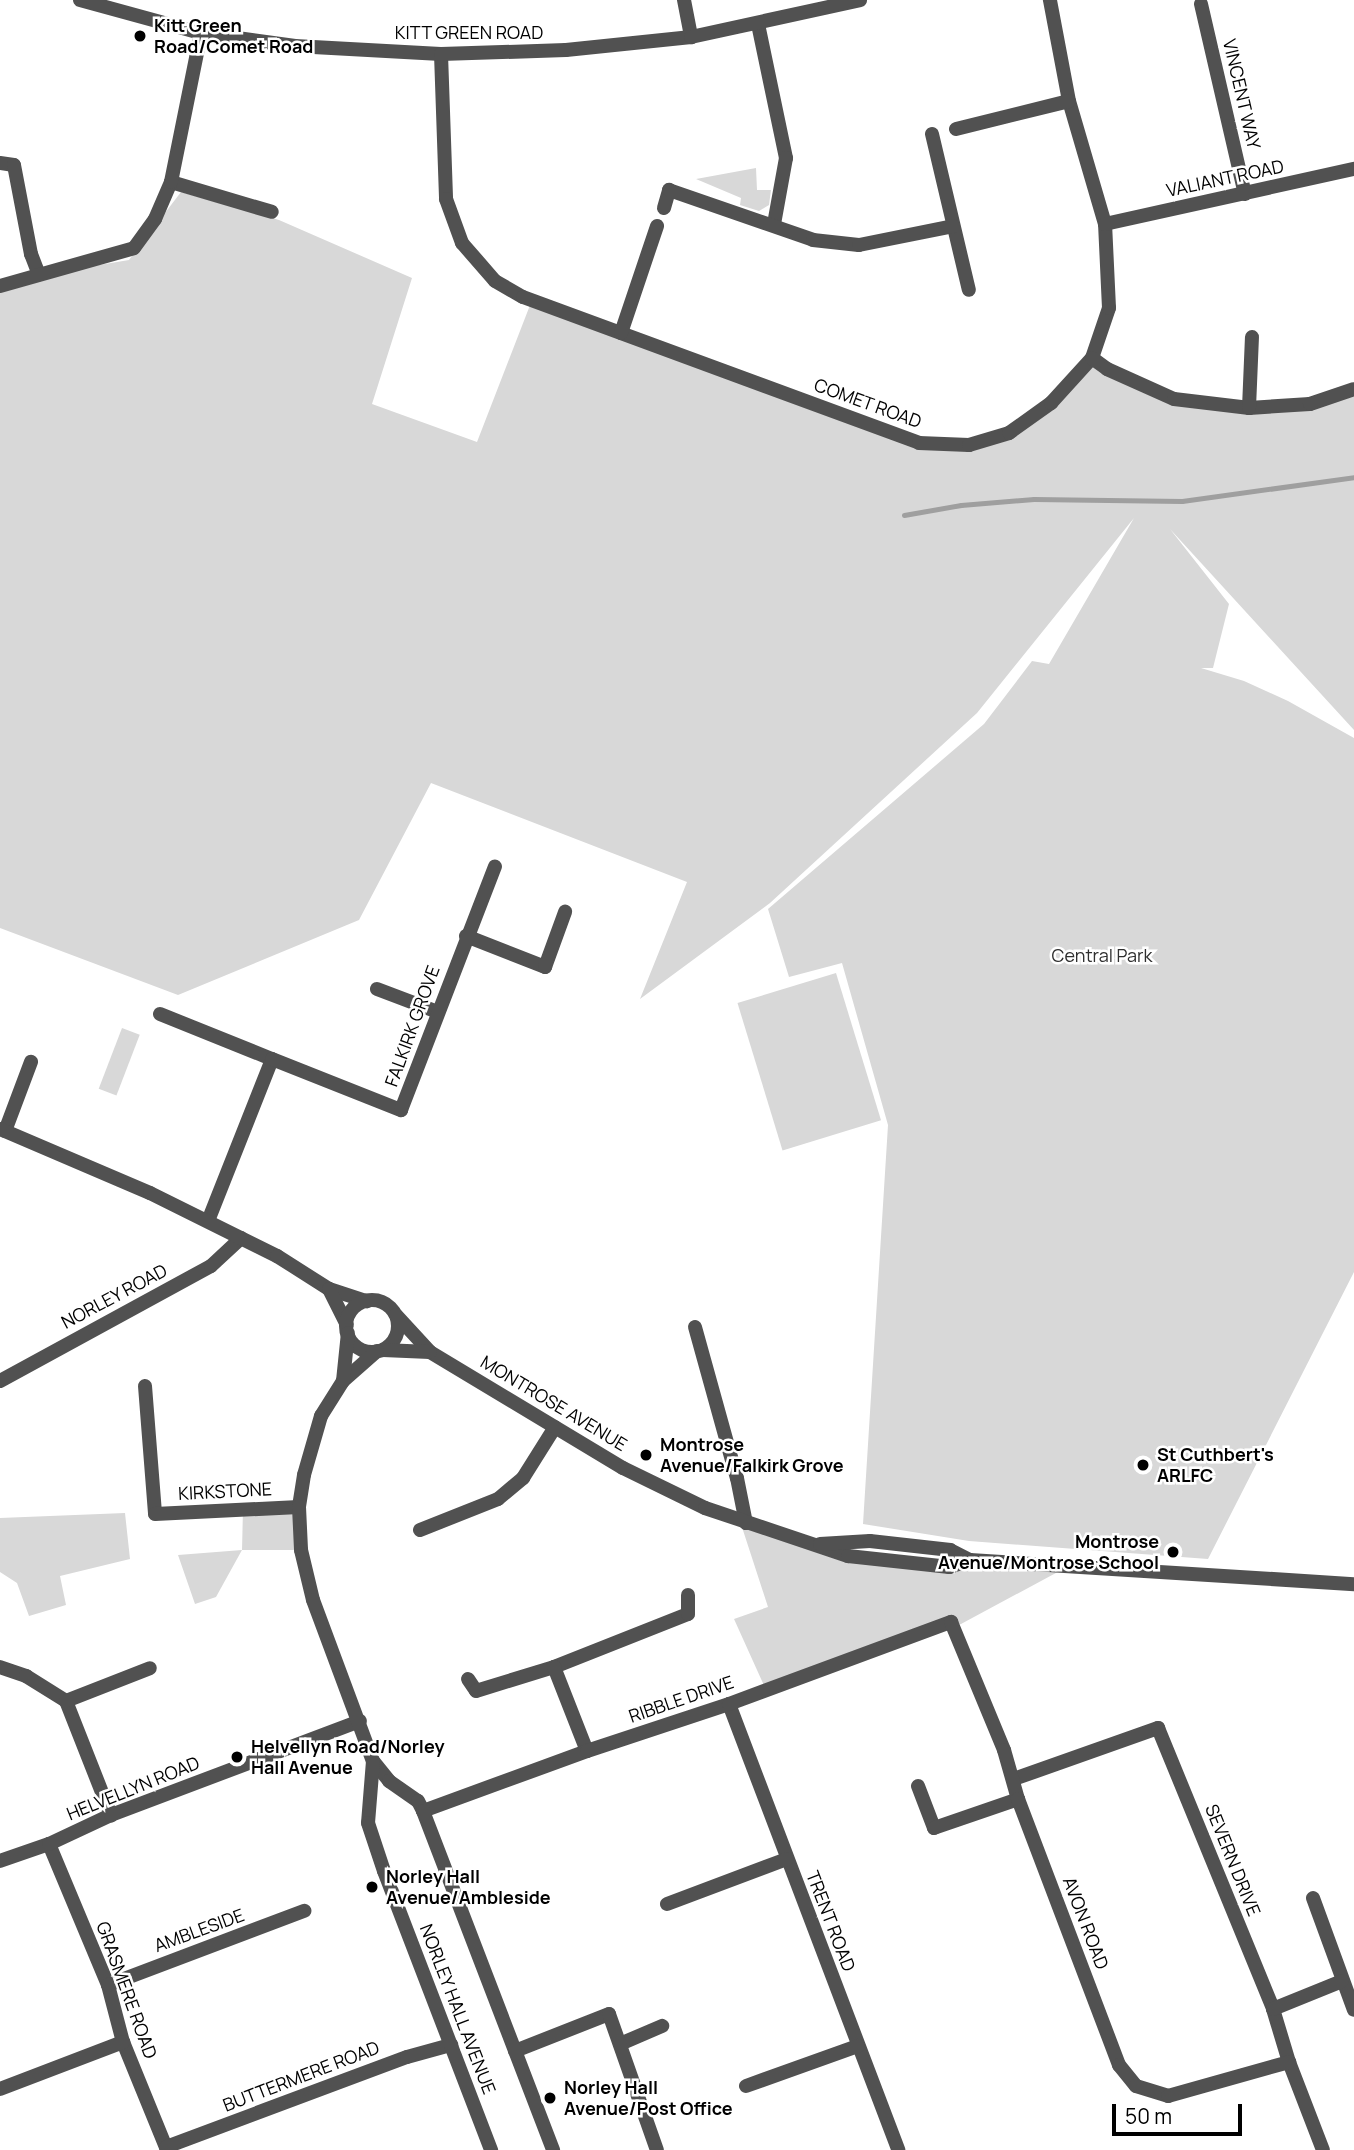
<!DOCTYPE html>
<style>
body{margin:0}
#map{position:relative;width:1354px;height:2150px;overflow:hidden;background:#fff;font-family:Manrope,sans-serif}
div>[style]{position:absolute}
.green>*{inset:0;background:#d8d8d8;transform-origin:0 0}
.stream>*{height:5px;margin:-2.5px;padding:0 2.5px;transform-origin:2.5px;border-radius:2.5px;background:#9f9f9f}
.minor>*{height:14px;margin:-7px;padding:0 7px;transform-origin:7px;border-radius:7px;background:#515151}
.tertiary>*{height:14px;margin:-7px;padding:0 7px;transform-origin:7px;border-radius:7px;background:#515151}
.tertiary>.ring{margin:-7px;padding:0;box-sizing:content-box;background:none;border:14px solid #515151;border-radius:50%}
.dots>*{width:19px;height:19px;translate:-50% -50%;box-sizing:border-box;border:4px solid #fff;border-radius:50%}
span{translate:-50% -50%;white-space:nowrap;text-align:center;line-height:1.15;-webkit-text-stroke:5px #fff;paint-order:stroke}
.poi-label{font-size:18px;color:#000;font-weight:700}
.left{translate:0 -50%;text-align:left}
.right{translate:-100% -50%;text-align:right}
.street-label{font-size:18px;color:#000}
.park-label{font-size:18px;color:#2f2f2f}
.scale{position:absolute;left:1112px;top:2104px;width:130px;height:32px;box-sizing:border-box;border:4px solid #000;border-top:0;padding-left:9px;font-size:21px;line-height:24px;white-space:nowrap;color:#000;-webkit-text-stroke:5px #fff;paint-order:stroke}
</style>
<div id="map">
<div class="green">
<div style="clip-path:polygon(756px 168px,757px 190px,771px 190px,769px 205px,759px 211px,740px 205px,741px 198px,696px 179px)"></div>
<div style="clip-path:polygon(181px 192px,279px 220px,412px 278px,372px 404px,477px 442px,532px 300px,919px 443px,969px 445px,1009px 433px,1092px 358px,1174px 399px,1249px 408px,1354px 389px,1354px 730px,1170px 529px,1229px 604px,1213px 668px,1201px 668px,1244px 681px,1288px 701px,1354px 738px,1354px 1272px,1208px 1559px,969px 1541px,863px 1524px,888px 1125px,842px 963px,789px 977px,768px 909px,984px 724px,1032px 661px,1049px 664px,1134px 518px,977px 713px,770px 903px,640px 999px,687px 882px,431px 783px,359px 920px,178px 995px,0 928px,0 285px,39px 275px,129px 260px)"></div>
<div style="left:836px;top:973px;width:154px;height:103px;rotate:73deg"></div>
<div style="left:122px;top:1028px;width:19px;height:65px;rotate:21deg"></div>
<div style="clip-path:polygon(299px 1507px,301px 1550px,242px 1550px,216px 1597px,195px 1604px,178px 1555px,242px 1550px,243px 1509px)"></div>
<div style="clip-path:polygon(125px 1513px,130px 1559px,60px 1576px,66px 1605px,29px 1616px,17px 1583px,0 1572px,0 1518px)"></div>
<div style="clip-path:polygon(740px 1521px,887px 1565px,1067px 1567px,961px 1624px,766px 1690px,734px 1619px,768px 1607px)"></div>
</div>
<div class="stream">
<div style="left:904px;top:515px;width:58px;rotate:-10deg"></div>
<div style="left:961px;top:505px;width:73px;rotate:-4.7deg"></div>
<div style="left:1034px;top:499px;width:148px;rotate:0.8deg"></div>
<div style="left:1182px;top:501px;width:174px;rotate:-7.9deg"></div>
</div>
<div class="minor">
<div style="left:684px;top:0;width:38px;rotate:79deg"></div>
<div style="left:1201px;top:4px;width:195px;rotate:77deg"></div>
<div style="left:758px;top:24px;width:137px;rotate:78.2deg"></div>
<div style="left:786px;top:158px;width:67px;rotate:100.3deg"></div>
<div style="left:441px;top:54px;width:145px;rotate:88deg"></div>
<div style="left:446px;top:199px;width:47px;rotate:70deg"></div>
<div style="left:462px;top:243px;width:50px;rotate:49deg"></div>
<div style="left:495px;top:281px;width:32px;rotate:30deg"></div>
<div style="left:523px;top:297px;width:422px;rotate:20.2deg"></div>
<div style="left:919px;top:443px;width:50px;rotate:2.3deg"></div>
<div style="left:969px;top:445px;width:42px;rotate:-16.7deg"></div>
<div style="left:1009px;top:433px;width:52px;rotate:-35.5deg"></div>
<div style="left:1051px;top:403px;width:61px;rotate:-47.7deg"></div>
<div style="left:1092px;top:358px;width:53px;rotate:-71.2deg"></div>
<div style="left:1109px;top:308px;width:84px;rotate:-92.7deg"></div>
<div style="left:1105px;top:224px;width:128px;rotate:-106.3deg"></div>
<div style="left:1069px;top:101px;width:103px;rotate:-100.7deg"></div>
<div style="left:956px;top:129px;width:116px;rotate:-13.9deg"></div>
<div style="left:932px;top:134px;width:160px;rotate:76.7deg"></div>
<div style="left:0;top:163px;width:14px;rotate:8deg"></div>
<div style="left:14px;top:165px;width:91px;rotate:79.2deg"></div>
<div style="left:31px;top:254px;width:22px;rotate:69deg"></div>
<div style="left:171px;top:182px;width:105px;rotate:16.5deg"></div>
<div style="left:664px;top:208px;width:19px;rotate:-74deg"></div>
<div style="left:669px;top:190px;width:152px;rotate:19.1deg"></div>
<div style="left:813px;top:240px;width:46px;rotate:6.2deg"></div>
<div style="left:859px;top:245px;width:96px;rotate:-11.4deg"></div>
<div style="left:1105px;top:224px;width:255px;rotate:-12.5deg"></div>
<div style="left:0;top:286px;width:139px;rotate:-15.8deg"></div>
<div style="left:134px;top:248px;width:36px;rotate:-54deg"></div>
<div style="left:155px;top:219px;width:40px;rotate:-66.6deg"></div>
<div style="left:171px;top:182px;width:152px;rotate:-78.6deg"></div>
<div style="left:621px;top:333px;width:113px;rotate:-71.4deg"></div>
<div style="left:1092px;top:358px;width:19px;rotate:36deg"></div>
<div style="left:1107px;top:369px;width:73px;rotate:24.1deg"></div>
<div style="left:1174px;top:399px;width:76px;rotate:6.8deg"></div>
<div style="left:1249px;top:408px;width:61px;rotate:-3.8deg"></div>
<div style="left:1310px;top:404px;width:46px;rotate:-18.8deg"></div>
<div style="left:1249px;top:408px;width:71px;rotate:-87.6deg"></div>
<div style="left:466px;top:936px;width:85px;rotate:21.4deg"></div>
<div style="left:545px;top:967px;width:59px;rotate:-70deg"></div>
<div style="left:377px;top:989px;width:65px;rotate:20.7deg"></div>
<div style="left:160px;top:1014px;width:121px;rotate:21.9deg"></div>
<div style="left:5px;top:1131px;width:74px;rotate:-69.4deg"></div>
<div style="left:208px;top:1221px;width:174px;rotate:-68.4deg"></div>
<div style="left:272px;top:1059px;width:139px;rotate:21.6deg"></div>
<div style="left:401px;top:1110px;width:261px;rotate:-68.9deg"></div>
<div style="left:695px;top:1327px;width:157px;rotate:74.5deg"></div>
<div style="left:737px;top:1478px;width:46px;rotate:78.7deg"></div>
<div style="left:0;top:1381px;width:240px;rotate:-28.6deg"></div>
<div style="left:211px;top:1266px;width:41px;rotate:-43deg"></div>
<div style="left:145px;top:1386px;width:128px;rotate:85.5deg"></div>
<div style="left:155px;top:1514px;width:144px;rotate:-2.8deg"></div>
<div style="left:420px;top:1530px;width:84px;rotate:-21.7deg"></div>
<div style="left:498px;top:1499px;width:33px;rotate:-40deg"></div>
<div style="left:523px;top:1478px;width:60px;rotate:-57.9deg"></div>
<div style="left:0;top:1667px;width:28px;rotate:19deg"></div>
<div style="left:26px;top:1676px;width:47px;rotate:32deg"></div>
<div style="left:66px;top:1701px;width:123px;rotate:68.5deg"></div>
<div style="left:554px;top:1667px;width:144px;rotate:-21.6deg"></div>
<div style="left:688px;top:1614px;width:19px;rotate:-90deg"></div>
<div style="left:468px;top:1679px;width:14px;rotate:56deg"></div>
<div style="left:476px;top:1691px;width:82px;rotate:-17.1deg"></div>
<div style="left:554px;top:1667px;width:90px;rotate:68.6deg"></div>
<div style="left:66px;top:1701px;width:90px;rotate:-21.4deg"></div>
<div style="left:729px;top:1704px;width:477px;rotate:69.2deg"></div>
<div style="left:1014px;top:1779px;width:153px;rotate:-19.5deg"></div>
<div style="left:1158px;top:1728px;width:304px;rotate:67.7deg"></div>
<div style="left:1273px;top:2009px;width:55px;rotate:73.2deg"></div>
<div style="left:1289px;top:2062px;width:94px;rotate:68.9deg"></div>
<div style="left:918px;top:1786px;width:45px;rotate:69.1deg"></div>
<div style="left:934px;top:1828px;width:89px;rotate:-19deg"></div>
<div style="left:423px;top:1811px;width:175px;rotate:-20.1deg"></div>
<div style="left:587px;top:1751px;width:150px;rotate:-18.3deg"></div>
<div style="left:729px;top:1704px;width:237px;rotate:-20.3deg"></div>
<div style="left:951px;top:1622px;width:139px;rotate:67.5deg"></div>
<div style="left:1004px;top:1750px;width:51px;rotate:74.1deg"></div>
<div style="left:1018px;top:1799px;width:285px;rotate:69.2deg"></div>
<div style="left:1119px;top:2065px;width:27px;rotate:51deg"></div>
<div style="left:1136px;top:2086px;width:34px;rotate:17deg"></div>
<div style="left:1168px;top:2096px;width:126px;rotate:-15.7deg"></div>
<div style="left:49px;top:1844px;width:153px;rotate:67.3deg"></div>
<div style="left:108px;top:1985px;width:59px;rotate:75.3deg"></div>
<div style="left:123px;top:2042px;width:117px;rotate:67.8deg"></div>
<div style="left:0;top:1861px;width:52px;rotate:-19.1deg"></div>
<div style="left:49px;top:1844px;width:68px;rotate:-25.1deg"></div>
<div style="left:111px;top:1815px;width:266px;rotate:-20.7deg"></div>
<div style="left:1313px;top:1898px;width:119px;rotate:69.9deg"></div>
<div style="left:667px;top:1904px;width:128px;rotate:-20.6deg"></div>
<div style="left:108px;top:1985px;width:210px;rotate:-20.7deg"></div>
<div style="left:1273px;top:2009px;width:74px;rotate:-22.1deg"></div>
<div style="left:620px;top:2044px;width:46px;rotate:-23.2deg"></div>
<div style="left:515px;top:2051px;width:101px;rotate:-21.5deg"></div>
<div style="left:609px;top:2014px;width:144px;rotate:70.6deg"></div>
<div style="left:746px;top:2086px;width:119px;rotate:-19.7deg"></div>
<div style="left:0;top:2089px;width:132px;rotate:-20.9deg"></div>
<div style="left:166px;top:2147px;width:257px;rotate:-20.5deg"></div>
<div style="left:407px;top:2057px;width:46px;rotate:-15.3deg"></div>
</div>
<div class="tertiary">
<div style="left:80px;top:0;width:125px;rotate:15.3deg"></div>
<div style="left:201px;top:33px;width:95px;rotate:7.9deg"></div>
<div style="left:295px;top:46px;width:146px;rotate:3.1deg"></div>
<div style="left:441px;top:54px;width:125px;rotate:-1.8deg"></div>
<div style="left:566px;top:50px;width:126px;rotate:-5.9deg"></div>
<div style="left:691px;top:37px;width:173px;rotate:-12.3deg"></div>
<div style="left:0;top:1129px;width:163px;rotate:23.1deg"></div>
<div style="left:150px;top:1193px;width:142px;rotate:26.4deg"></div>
<div style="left:277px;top:1256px;width:62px;rotate:32.4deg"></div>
<div style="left:329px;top:1289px;width:40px;rotate:18deg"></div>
<div style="left:329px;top:1289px;width:40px;rotate:63.4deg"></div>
<div class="ring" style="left:346px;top:1300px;width:38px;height:38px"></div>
<div style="left:396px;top:1315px;width:50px;rotate:47.4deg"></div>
<div style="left:430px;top:1352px;width:225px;rotate:31deg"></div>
<div style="left:623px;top:1468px;width:91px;rotate:26deg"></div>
<div style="left:705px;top:1508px;width:151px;rotate:18.6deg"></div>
<div style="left:848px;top:1556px;width:102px;rotate:6.2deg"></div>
<div style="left:949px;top:1567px;width:22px;rotate:-18deg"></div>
<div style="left:383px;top:1350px;width:47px;rotate:2.4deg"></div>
<div style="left:377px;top:1351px;width:45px;rotate:138.6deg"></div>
<div style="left:343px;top:1381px;width:41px;rotate:122.2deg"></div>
<div style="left:321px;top:1416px;width:61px;rotate:106.1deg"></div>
<div style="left:304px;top:1475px;width:32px;rotate:99deg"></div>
<div style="left:299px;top:1507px;width:43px;rotate:87.3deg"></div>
<div style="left:301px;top:1550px;width:51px;rotate:76.5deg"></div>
<div style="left:313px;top:1600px;width:172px;rotate:69.6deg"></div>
<div style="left:373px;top:1761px;width:26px;rotate:51deg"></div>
<div style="left:389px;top:1781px;width:35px;rotate:35deg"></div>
<div style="left:418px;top:1801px;width:11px;rotate:63deg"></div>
<div style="left:423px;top:1811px;width:363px;rotate:69deg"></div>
<div style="left:343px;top:1381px;width:48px;rotate:-84.1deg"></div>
<div style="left:820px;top:1544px;width:50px;rotate:-3.4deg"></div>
<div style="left:870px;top:1541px;width:81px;rotate:6.4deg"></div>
<div style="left:950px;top:1550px;width:22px;rotate:27deg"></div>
<div style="left:970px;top:1560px;width:385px;rotate:3.6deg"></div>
<div style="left:373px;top:1761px;width:62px;rotate:94.6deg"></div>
<div style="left:368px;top:1823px;width:51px;rotate:71.6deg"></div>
<div style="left:384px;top:1871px;width:299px;rotate:69deg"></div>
</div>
<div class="dots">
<div style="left:140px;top:36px;background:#000"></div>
<div style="left:646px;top:1455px;background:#000"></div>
<div style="left:1143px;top:1465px;background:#000"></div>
<div style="left:1173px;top:1552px;background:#000"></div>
<div style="left:237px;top:1757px;background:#000"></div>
<div style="left:372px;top:1887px;background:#000"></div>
<div style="left:550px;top:2098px;background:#000"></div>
</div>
<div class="poi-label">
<span class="left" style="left:154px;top:36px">Kitt Green<br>Road/Comet Road</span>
<span class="left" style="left:660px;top:1455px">Montrose<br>Avenue/Falkirk Grove</span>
<span class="left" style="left:1157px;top:1465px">St Cuthbert's<br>ARLFC</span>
<span class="right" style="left:1159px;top:1552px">Montrose<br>Avenue/Montrose School</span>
<span class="left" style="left:251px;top:1757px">Helvellyn Road/Norley<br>Hall Avenue</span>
<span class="left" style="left:386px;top:1887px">Norley Hall<br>Avenue/Ambleside</span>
<span class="left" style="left:564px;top:2098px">Norley Hall<br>Avenue/Post Office</span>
</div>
<div class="street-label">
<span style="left:469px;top:32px">KITT GREEN ROAD</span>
<span style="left:1242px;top:94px;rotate:77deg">VINCENT WAY</span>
<span style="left:1225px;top:178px;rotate:-12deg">VALIANT ROAD</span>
<span style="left:868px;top:403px;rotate:20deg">COMET ROAD</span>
<span style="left:412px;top:1026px;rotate:-70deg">FALKIRK GROVE</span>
<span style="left:114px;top:1296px;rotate:-28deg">NORLEY ROAD</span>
<span style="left:554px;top:1403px;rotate:31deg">MONTROSE AVENUE</span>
<span style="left:225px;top:1491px;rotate:-3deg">KIRKSTONE</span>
<span style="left:681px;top:1699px;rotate:-19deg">RIBBLE DRIVE</span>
<span style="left:133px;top:1788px;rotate:-22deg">HELVELLYN ROAD</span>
<span style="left:1233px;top:1860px;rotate:68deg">SEVERN DRIVE</span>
<span style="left:831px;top:1921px;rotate:69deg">TRENT ROAD</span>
<span style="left:1086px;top:1923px;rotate:69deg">AVON ROAD</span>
<span style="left:199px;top:1930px;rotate:-20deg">AMBLESIDE</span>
<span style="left:127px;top:1990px;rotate:70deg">GRASMERE ROAD</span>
<span style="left:458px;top:2009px;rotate:69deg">NORLEY HALL AVENUE</span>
<span style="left:301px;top:2076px;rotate:-21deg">BUTTERMERE ROAD</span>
</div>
<div class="park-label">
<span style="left:1102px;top:955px">Central Park</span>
</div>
<div class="scale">50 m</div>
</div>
